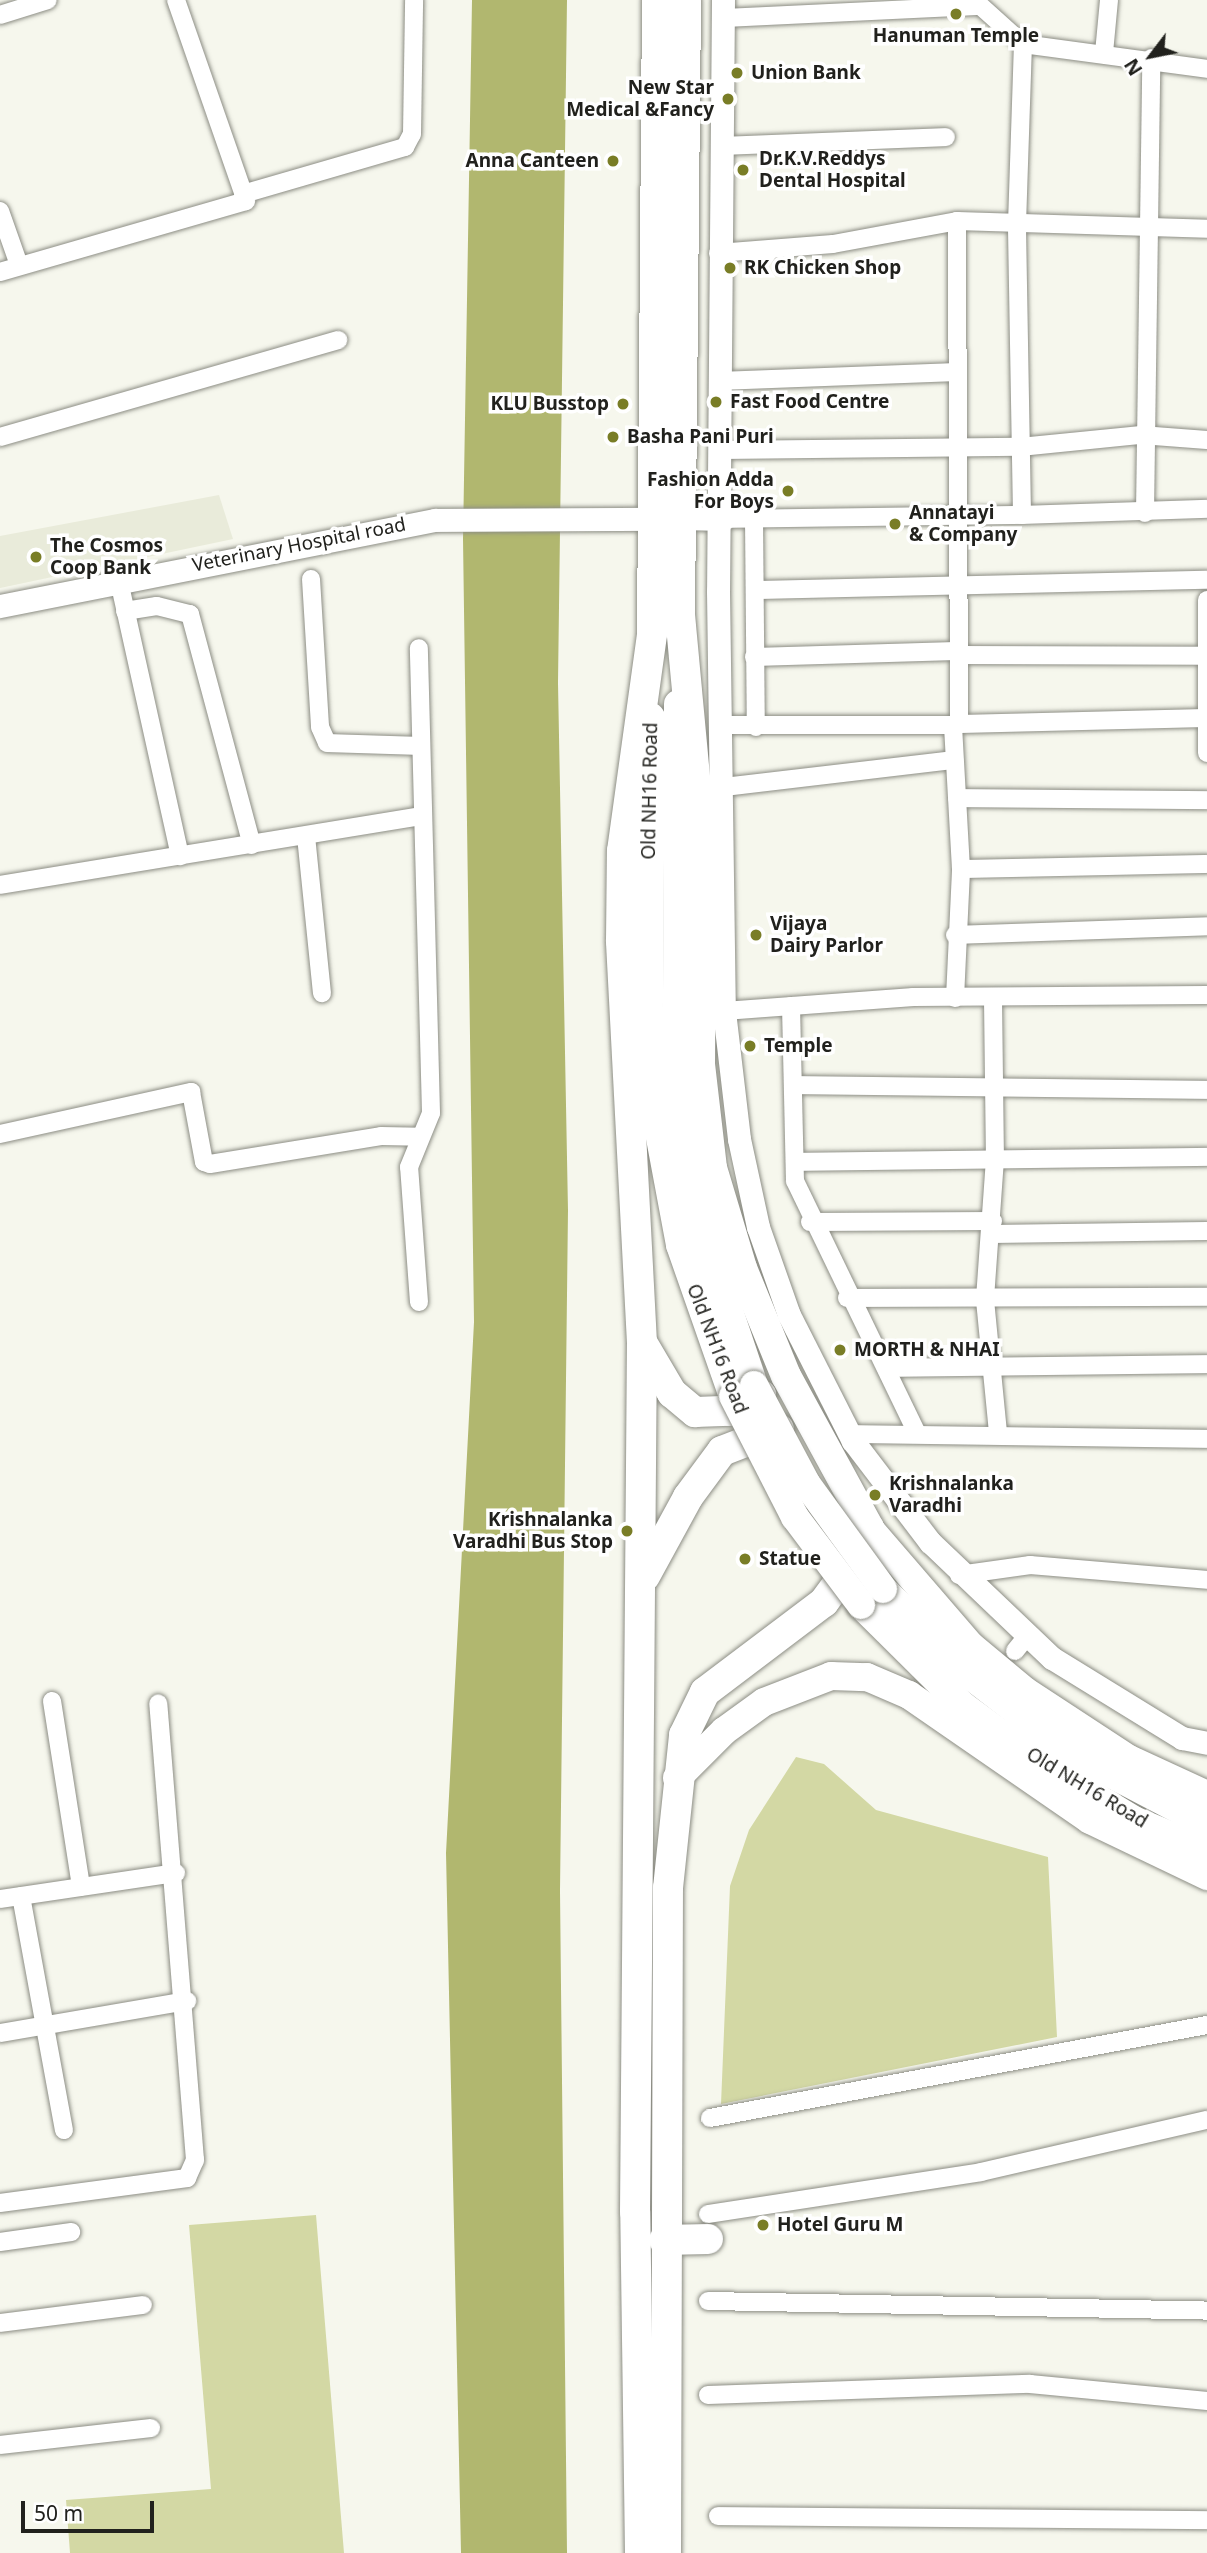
<!DOCTYPE html>
<style>
body{margin:0}
#map{position:relative;width:1207px;height:2553px;overflow:hidden;background:#f6f7ed;font-family:"Noto Sans",sans-serif}
div>[style]{position:absolute}
.built>*{inset:0;background:#e9ebda}
.green>*{inset:0;background:#d3d8a4}
.water>*{inset:0;background:#b1b76f}
.roads{filter:drop-shadow(0 0 2px #8c8d84) drop-shadow(0 0 2px #8c8d84)}
.minor>*{height:18px;margin:-9px;padding:0 9px;transform-origin:9px;border-radius:9px;background:#fff}
.tertiary>*{height:23px;margin:-11.5px;padding:0 11.5px;transform-origin:11.5px;border-radius:11.5px;background:#fff}
.primary>*{height:28px;margin:-14px;padding:0 14px;transform-origin:14px;border-radius:14px;background:#fff}
.trunk>*{height:30px;margin:-15px;padding:0 15px;transform-origin:15px;border-radius:15px;background:#fff}
.bridges{filter:drop-shadow(0 0 2px #8c8d84) drop-shadow(0 0 2px #8c8d84)}
.primary-bridge>*{height:28px;margin:-14px;padding:0 14px;transform-origin:14px;border-radius:14px;background:#fff}
.dots>*{width:19px;height:19px;translate:-50% -50%;box-sizing:border-box;border:4px solid #fff;border-radius:50%}
span{translate:-50% -50%;white-space:nowrap;text-align:center;line-height:1.15;-webkit-text-stroke:7px #fff;paint-order:stroke}
.poi-label{font-size:19px;color:#21211d;font-weight:700}
.left{translate:0 -50%;text-align:left}
.right{translate:-100% -50%;text-align:right}
.street-label{font-size:19px;color:#21211d}
.north{position:absolute;left:1116px;top:21px;width:70px;height:70px;-webkit-text-stroke:5px #fff;paint-order:stroke;rotate:238deg;font-size:19px;font-weight:700;line-height:28px;text-align:center;color:#21211d}
.north::after{content:'';display:block;margin:auto;width:24px;height:32px;background:#21211d;clip-path:polygon(50% 0,100% 100%,50% 72%,0 100%)}
.scale{position:absolute;left:21px;top:2501px;width:133px;height:32px;box-sizing:border-box;border:4px solid #21211d;border-top:0;padding-left:9px;font-size:21px;line-height:24px;white-space:nowrap;color:#21211d;-webkit-text-stroke:5px #fff;paint-order:stroke}
</style>
<div id="map">
<div class="built">
<div style="clip-path:polygon(219px 495px,233px 539px,0 588px,0 536px)"></div>
</div>
<div class="green">
<div style="clip-path:polygon(796px 1757px,824px 1764px,876px 1810px,1048px 1857px,1057px 2037px,721px 2104px,730px 1886px,749px 1830px)"></div>
<div style="clip-path:polygon(316px 2215px,344px 2553px,70px 2553px,66px 2500px,211px 2489px,189px 2225px)"></div>
</div>
<div class="water">
<div style="clip-path:polygon(472px 0,567px 0,558px 683px,568px 1210px,560px 1891px,567px 2553px,461px 2553px,446px 1853px,474px 1322px,463px 539px)"></div>
</div>
<div class="roads">
<div class="minor">
<div style="left:974px;top:0;width:66px;rotate:41.9deg"></div>
<div style="left:1023px;top:44px;width:186px;rotate:7.7deg"></div>
<div style="left:0;top:15px;width:50px;rotate:-17.4deg"></div>
<div style="left:723px;top:18px;width:255px;rotate:-2.7deg"></div>
<div style="left:1104px;top:53px;width:53px;rotate:-84.6deg"></div>
<div style="left:724px;top:146px;width:222px;rotate:-2.3deg"></div>
<div style="left:243px;top:194px;width:169px;rotate:-16.2deg"></div>
<div style="left:405px;top:147px;width:15px;rotate:-62deg"></div>
<div style="left:412px;top:134px;width:134px;rotate:-89.1deg"></div>
<div style="left:0;top:211px;width:57px;rotate:70.6deg"></div>
<div style="left:957px;top:221px;width:503px;rotate:89.77deg"></div>
<div style="left:959px;top:724px;width:248px;rotate:-1.4deg"></div>
<div style="left:718px;top:253px;width:115px;rotate:-4.5deg"></div>
<div style="left:833px;top:244px;width:126px;rotate:-10.5deg"></div>
<div style="left:957px;top:221px;width:250px;rotate:1.8deg"></div>
<div style="left:0;top:272px;width:256px;rotate:-16.1deg"></div>
<div style="left:246px;top:201px;width:213px;rotate:-109.2deg"></div>
<div style="left:721px;top:381px;width:234px;rotate:-2.2deg"></div>
<div style="left:0;top:437px;width:352px;rotate:-16deg"></div>
<div style="left:721px;top:450px;width:299px;rotate:-0.6deg"></div>
<div style="left:1020px;top:447px;width:122px;rotate:-5.7deg"></div>
<div style="left:1141px;top:435px;width:66px;rotate:4.3deg"></div>
<div style="left:1145px;top:513px;width:455px;rotate:-89.2deg"></div>
<div style="left:1022px;top:515px;width:185px;rotate:-1.9deg"></div>
<div style="left:754px;top:518px;width:209px;rotate:89.5deg"></div>
<div style="left:723px;top:519px;width:299px;rotate:-0.8deg"></div>
<div style="left:1022px;top:515px;width:291px;rotate:-91deg"></div>
<div style="left:1017px;top:224px;width:180px;rotate:-88.1deg"></div>
<div style="left:311px;top:579px;width:148px;rotate:86.5deg"></div>
<div style="left:320px;top:727px;width:17px;rotate:66deg"></div>
<div style="left:327px;top:743px;width:94px;rotate:1.8deg"></div>
<div style="left:119px;top:581px;width:282px;rotate:77.5deg"></div>
<div style="left:757px;top:590px;width:450px;rotate:-1.3deg"></div>
<div style="left:1207px;top:600px;width:153px;rotate:90deg"></div>
<div style="left:125px;top:611px;width:32px;rotate:-9deg"></div>
<div style="left:157px;top:606px;width:34px;rotate:14deg"></div>
<div style="left:190px;top:614px;width:239px;rotate:75deg"></div>
<div style="left:957px;top:655px;width:250px;rotate:0.2deg"></div>
<div style="left:754px;top:657px;width:202px;rotate:-1.7deg"></div>
<div style="left:723px;top:725px;width:230px"></div>
<div style="left:724px;top:787px;width:232px;rotate:-6.7deg"></div>
<div style="left:957px;top:798px;width:250px;rotate:0.5deg"></div>
<div style="left:306px;top:836px;width:158px;rotate:84.2deg"></div>
<div style="left:961px;top:869px;width:246px;rotate:-1.2deg"></div>
<div style="left:0;top:885px;width:428px;rotate:-9.3deg"></div>
<div style="left:955px;top:935px;width:252px;rotate:-2deg"></div>
<div style="left:955px;top:998px;width:129px;rotate:-87.3deg"></div>
<div style="left:961px;top:869px;width:144px;rotate:-93.2deg"></div>
<div style="left:953px;top:725px;width:6px;rotate:-9deg"></div>
<div style="left:993px;top:999px;width:160px;rotate:89.3deg"></div>
<div style="left:995px;top:1159px;width:141px;rotate:94.1deg"></div>
<div style="left:985px;top:1300px;width:134px;rotate:84.4deg"></div>
<div style="left:791px;top:1006px;width:175px;rotate:88.7deg"></div>
<div style="left:795px;top:1181px;width:280px;rotate:64.2deg"></div>
<div style="left:724px;top:1011px;width:190px;rotate:-4.2deg"></div>
<div style="left:913px;top:997px;width:294px;rotate:-0.4deg"></div>
<div style="left:797px;top:1085px;width:410px;rotate:0.7deg"></div>
<div style="left:0;top:1134px;width:196px;rotate:-12.4deg"></div>
<div style="left:191px;top:1092px;width:71px;rotate:79.5deg"></div>
<div style="left:204px;top:1162px;width:6px;rotate:18deg"></div>
<div style="left:210px;top:1164px;width:173px;rotate:-9.3deg"></div>
<div style="left:381px;top:1136px;width:39px;rotate:1deg"></div>
<div style="left:795px;top:1162px;width:412px;rotate:-0.7deg"></div>
<div style="left:810px;top:1222px;width:183px;rotate:-0.3deg"></div>
<div style="left:992px;top:1234px;width:215px;rotate:-0.8deg"></div>
<div style="left:847px;top:1298px;width:360px;rotate:-0.2deg"></div>
<div style="left:419px;top:1302px;width:135px;rotate:-94.2deg"></div>
<div style="left:409px;top:1167px;width:58px;rotate:-67.8deg"></div>
<div style="left:431px;top:1113px;width:465px;rotate:-91.5deg"></div>
<div style="left:886px;top:1368px;width:321px;rotate:-0.7deg"></div>
<div style="left:850px;top:1434px;width:357px;rotate:0.8deg"></div>
<div style="left:959px;top:1575px;width:72px;rotate:-8deg"></div>
<div style="left:1030px;top:1565px;width:178px;rotate:4.8deg"></div>
<div style="left:1015px;top:1651px;width:19px;rotate:-51deg"></div>
<div style="left:52px;top:1701px;width:188px;rotate:81.1deg"></div>
<div style="left:21px;top:1896px;width:238px;rotate:79.6deg"></div>
<div style="left:0;top:1899px;width:178px;rotate:-8.4deg"></div>
<div style="left:0;top:2033px;width:190px;rotate:-9.7deg"></div>
<div style="left:710px;top:2118px;width:506px;rotate:-10.6deg"></div>
<div style="left:0;top:2203px;width:189px;rotate:-7.6deg"></div>
<div style="left:187px;top:2178px;width:20px;rotate:-66deg"></div>
<div style="left:195px;top:2160px;width:458px;rotate:-94.6deg"></div>
<div style="left:708px;top:2214px;width:276px;rotate:-8.7deg"></div>
<div style="left:981px;top:2172px;width:232px;rotate:-13deg"></div>
<div style="left:0;top:2242px;width:72px;rotate:-8deg"></div>
<div style="left:708px;top:2301px;width:499px;rotate:1.1deg"></div>
<div style="left:0;top:2323px;width:144px;rotate:-7.2deg"></div>
<div style="left:708px;top:2395px;width:322px;rotate:-2deg"></div>
<div style="left:1030px;top:2384px;width:178px;rotate:5.5deg"></div>
<div style="left:0;top:2445px;width:152px;rotate:-6.4deg"></div>
<div style="left:718px;top:2516px;width:489px;rotate:0.5deg"></div>
</div>
<div class="tertiary">
<div style="left:723px;top:0;width:591px;rotate:90.48deg"></div>
<div style="left:718px;top:591px;width:420px;rotate:89.2deg"></div>
<div style="left:724px;top:1011px;width:129px;rotate:83.3deg"></div>
<div style="left:739px;top:1139px;width:90px;rotate:77.8deg"></div>
<div style="left:758px;top:1227px;width:93px;rotate:70.6deg"></div>
<div style="left:789px;top:1315px;width:141px;rotate:63.1deg"></div>
<div style="left:853px;top:1441px;width:127px;rotate:52.7deg"></div>
<div style="left:930px;top:1542px;width:168px;rotate:43.6deg"></div>
<div style="left:1052px;top:1658px;width:153px;rotate:31.6deg"></div>
<div style="left:1182px;top:1738px;width:25px;rotate:11deg"></div>
<div style="left:682px;top:518px;width:41px;rotate:1.4deg"></div>
<div style="left:0;top:606px;width:443px;rotate:-11.2deg"></div>
<div style="left:435px;top:520px;width:219px;rotate:-0.3deg"></div>
</div>
<div class="primary">
<div style="left:678px;top:704px;width:376px;rotate:90.2deg"></div>
<div style="left:677px;top:1080px;width:146px;rotate:80.9deg"></div>
<div style="left:700px;top:1224px;width:170px;rotate:71.5deg"></div>
<div style="left:651px;top:717px;width:292px;rotate:90.4deg"></div>
<div style="left:649px;top:1009px;width:113px;rotate:86deg"></div>
<div style="left:657px;top:1122px;width:125px;rotate:79.4deg"></div>
<div style="left:680px;top:1245px;width:160px;rotate:70.7deg"></div>
<div style="left:869px;top:1528px;width:156px;rotate:49.2deg"></div>
<div style="left:971px;top:1646px;width:70px;rotate:39.8deg"></div>
<div style="left:1025px;top:1691px;width:124px;rotate:33.2deg"></div>
<div style="left:1129px;top:1759px;width:86px;rotate:24.8deg"></div>
<div style="left:883px;top:1589px;width:125px;rotate:44.7deg"></div>
<div style="left:972px;top:1677px;width:123px;rotate:37.7deg"></div>
<div style="left:1069px;top:1752px;width:156px;rotate:27.6deg"></div>
<div style="left:861px;top:1605px;width:142px;rotate:44.7deg"></div>
<div style="left:962px;top:1705px;width:103px;rotate:36.3deg"></div>
<div style="left:1045px;top:1766px;width:104px;rotate:31.2deg"></div>
<div style="left:1134px;top:1820px;width:79px;rotate:23deg"></div>
<div style="left:677px;top:1778px;width:66px;rotate:-45deg"></div>
<div style="left:724px;top:1731px;width:49px;rotate:-35.9deg"></div>
<div style="left:764px;top:1702px;width:72px;rotate:-21.2deg"></div>
<div style="left:831px;top:1676px;width:36px;rotate:2deg"></div>
<div style="left:867px;top:1677px;width:46px;rotate:23.2deg"></div>
<div style="left:909px;top:1695px;width:220px;rotate:34.6deg"></div>
<div style="left:1090px;top:1820px;width:130px;rotate:25.6deg"></div>
</div>
<div class="trunk">
<div style="left:643px;top:1344px;width:57px;rotate:59.4deg"></div>
<div style="left:672px;top:1393px;width:30px;rotate:40deg"></div>
<div style="left:695px;top:1412px;width:34px;rotate:-2deg"></div>
<div style="left:729px;top:1411px;width:36px;rotate:-27deg"></div>
<div style="left:645px;top:1576px;width:90px;rotate:-61.4deg"></div>
<div style="left:688px;top:1497px;width:57px;rotate:-53.5deg"></div>
<div style="left:722px;top:1451px;width:61px;rotate:-21.1deg"></div>
<div style="left:664px;top:2240px;width:44px;rotate:-1.3deg"></div>
<div style="left:640px;top:2553px;width:341px;rotate:-90.8deg"></div>
<div style="left:635px;top:2212px;width:869px;rotate:-89.54deg"></div>
<div style="left:642px;top:1343px;width:403px;rotate:-93deg"></div>
<div style="left:621px;top:941px;width:90px;rotate:-89.4deg"></div>
<div style="left:622px;top:851px;width:219px;rotate:-82.1deg"></div>
<div style="left:652px;top:634px;width:634px;rotate:-89.55deg"></div>
<div style="left:666px;top:2553px;width:665px;rotate:-89.83deg"></div>
<div style="left:668px;top:1888px;width:154px;rotate:-84deg"></div>
<div style="left:684px;top:1735px;width:48px;rotate:-64deg"></div>
<div style="left:705px;top:1692px;width:149px;rotate:-37.1deg"></div>
<div style="left:824px;top:1602px;width:66px;rotate:-53.7deg"></div>
<div style="left:863px;top:1549px;width:22px;rotate:-74deg"></div>
<div style="left:869px;top:1528px;width:173px;rotate:-118.6deg"></div>
<div style="left:786px;top:1376px;width:117px;rotate:-112.2deg"></div>
<div style="left:742px;top:1268px;width:104px;rotate:-106.7deg"></div>
<div style="left:712px;top:1168px;width:105px;rotate:-96.6deg"></div>
<div style="left:700px;top:1064px;width:212px;rotate:-89.5deg"></div>
<div style="left:702px;top:852px;width:239px;rotate:-95.3deg"></div>
<div style="left:680px;top:614px;width:614px;rotate:-89.44deg"></div>
</div>
</div>
<div class="bridges">
<div class="primary-bridge">
<div style="left:754px;top:1385px;width:111px;rotate:62deg"></div>
<div style="left:806px;top:1483px;width:131px;rotate:54deg"></div>
<div style="left:733px;top:1396px;width:136px;rotate:62.9deg"></div>
<div style="left:795px;top:1517px;width:110px;rotate:53.1deg"></div>
</div>
</div>
<div class="dots">
<div style="left:956px;top:14px;background:#797d26"></div>
<div style="left:737px;top:73px;background:#797d26"></div>
<div style="left:728px;top:99px;background:#797d26"></div>
<div style="left:613px;top:161px;background:#797d26"></div>
<div style="left:743px;top:170px;background:#797d26"></div>
<div style="left:730px;top:268px;background:#797d26"></div>
<div style="left:716px;top:402px;background:#797d26"></div>
<div style="left:623px;top:404px;background:#797d26"></div>
<div style="left:613px;top:437px;background:#797d26"></div>
<div style="left:788px;top:491px;background:#797d26"></div>
<div style="left:895px;top:524px;background:#797d26"></div>
<div style="left:36px;top:557px;background:#797d26"></div>
<div style="left:756px;top:935px;background:#797d26"></div>
<div style="left:750px;top:1046px;background:#797d26"></div>
<div style="left:840px;top:1350px;background:#797d26"></div>
<div style="left:875px;top:1495px;background:#797d26"></div>
<div style="left:627px;top:1531px;background:#797d26"></div>
<div style="left:745px;top:1559px;background:#797d26"></div>
<div style="left:763px;top:2225px;background:#797d26"></div>
</div>
<div class="poi-label">
<span style="left:956px;top:36px">Hanuman Temple</span>
<span class="left" style="left:751px;top:73px">Union Bank</span>
<span class="right" style="left:714px;top:99px">New Star<br>Medical &amp;Fancy</span>
<span class="left" style="left:759px;top:170px">Dr.K.V.Reddys<br>Dental Hospital</span>
<span class="right" style="left:599px;top:161px">Anna Canteen</span>
<span class="left" style="left:744px;top:268px">RK Chicken Shop</span>
<span class="left" style="left:730px;top:402px">Fast Food Centre</span>
<span class="right" style="left:609px;top:404px">KLU Busstop</span>
<span class="left" style="left:627px;top:437px">Basha Pani Puri</span>
<span class="right" style="left:774px;top:491px">Fashion Adda<br>For Boys</span>
<span class="left" style="left:909px;top:524px">Annatayi<br>&amp; Company</span>
<span class="left" style="left:50px;top:557px">The Cosmos<br>Coop Bank</span>
<span class="left" style="left:770px;top:935px">Vijaya<br>Dairy Parlor</span>
<span class="left" style="left:764px;top:1046px">Temple</span>
<span class="left" style="left:854px;top:1350px">MORTH &amp; NHAI</span>
<span class="left" style="left:889px;top:1495px">Krishnalanka<br>Varadhi</span>
<span class="right" style="left:613px;top:1531px">Krishnalanka<br>Varadhi Bus Stop</span>
<span class="left" style="left:759px;top:1559px">Statue</span>
<span class="left" style="left:777px;top:2225px">Hotel Guru M</span>
</div>
<div class="street-label">
<span style="left:299px;top:545px;rotate:-11deg">Veterinary Hospital road</span>
<span style="left:650px;top:791px;rotate:-89deg">Old NH16 Road</span>
<span style="left:717px;top:1349px;rotate:69deg">Old NH16 Road</span>
<span style="left:1087px;top:1788px;rotate:31deg">Old NH16 Road</span>
</div>
<div class="north">N</div>
<div class="scale">50 m</div>
</div>
